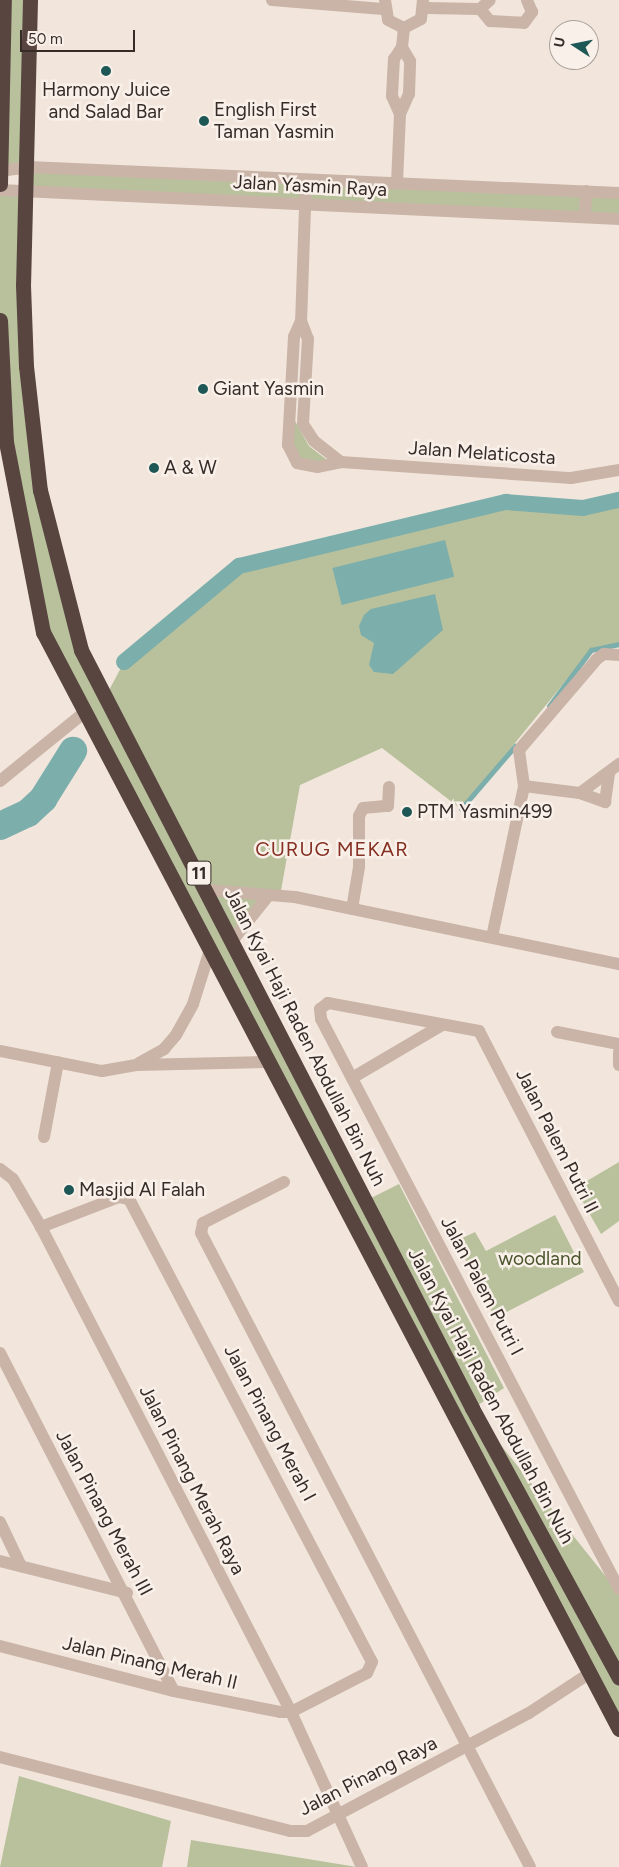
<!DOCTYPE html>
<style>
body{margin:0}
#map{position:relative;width:619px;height:1867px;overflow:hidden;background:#f2e6dc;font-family:Figtree,sans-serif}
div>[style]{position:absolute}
.green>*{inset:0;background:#b8c19c}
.water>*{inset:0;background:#7caeac;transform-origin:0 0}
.stream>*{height:4.5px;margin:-2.25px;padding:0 2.25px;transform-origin:2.25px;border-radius:2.25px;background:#7caeac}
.canal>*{height:16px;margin:-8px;padding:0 8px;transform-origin:8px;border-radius:8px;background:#7caeac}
.river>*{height:28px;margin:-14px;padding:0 14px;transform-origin:14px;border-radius:14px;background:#7caeac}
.minor>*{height:12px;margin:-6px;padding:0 6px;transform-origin:6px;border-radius:6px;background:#cab4a8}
.highway>*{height:15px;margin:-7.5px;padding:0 7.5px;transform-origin:7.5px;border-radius:7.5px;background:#584540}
.dots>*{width:14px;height:14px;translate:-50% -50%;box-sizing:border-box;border:2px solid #f9f0e9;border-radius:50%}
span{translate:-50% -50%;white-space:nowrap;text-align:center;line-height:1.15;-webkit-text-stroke:5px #f9f0e9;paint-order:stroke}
.shield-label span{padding:1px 4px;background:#f9f0e9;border:1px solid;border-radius:4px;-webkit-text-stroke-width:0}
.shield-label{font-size:18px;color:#372b28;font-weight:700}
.poi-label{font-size:19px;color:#372b28}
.left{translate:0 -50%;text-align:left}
.street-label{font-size:19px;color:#372b28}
.park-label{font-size:19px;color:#4a552c}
.neighbourhood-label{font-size:20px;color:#853022;letter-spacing:1px}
.north{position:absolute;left:549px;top:20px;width:50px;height:50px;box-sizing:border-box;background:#f9f0e9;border:1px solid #aba19c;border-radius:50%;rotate:281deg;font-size:14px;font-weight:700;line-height:20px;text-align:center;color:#372b28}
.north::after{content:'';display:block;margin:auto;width:18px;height:22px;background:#1e5856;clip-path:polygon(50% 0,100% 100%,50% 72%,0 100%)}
.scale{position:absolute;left:20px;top:30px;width:115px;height:22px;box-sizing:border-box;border:2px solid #372b28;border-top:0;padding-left:6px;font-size:15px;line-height:18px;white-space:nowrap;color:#372b28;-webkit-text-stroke:4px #f9f0e9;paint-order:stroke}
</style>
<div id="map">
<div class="green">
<div style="clip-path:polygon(5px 0,30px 0,29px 167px,619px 193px,619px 219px,28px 192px,26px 366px,57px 567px,106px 696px,124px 662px,239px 566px,506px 502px,598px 507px,619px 502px,619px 643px,591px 650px,461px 809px,382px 748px,300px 785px,280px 896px,268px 896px,233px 940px,367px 1200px,399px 1184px,504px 1388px,472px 1409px,619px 1593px,619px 1727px,52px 649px,13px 493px,0 320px,0 190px,27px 192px,28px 168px,1px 171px)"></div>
<div style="clip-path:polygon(295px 421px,309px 446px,327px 460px,320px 463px,299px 457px,292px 441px)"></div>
<div style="clip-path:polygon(619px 1162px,619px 1221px,601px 1234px,575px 1188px)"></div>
<div style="clip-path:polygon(555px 1215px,584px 1272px,495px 1318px,456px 1241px,475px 1232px,486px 1251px)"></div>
<div style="clip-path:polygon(19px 1776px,171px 1821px,162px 1867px,0 1867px)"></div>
<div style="clip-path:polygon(191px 1840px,357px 1867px,187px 1867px)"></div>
</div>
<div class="water">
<div style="left:445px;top:540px;width:38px;height:116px;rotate:76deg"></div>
<div style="clip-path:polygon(435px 594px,443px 630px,393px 674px,374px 672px,369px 665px,374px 643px,361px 635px,359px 626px,364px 615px,371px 609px)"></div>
</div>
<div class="stream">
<div style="left:549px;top:706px;width:70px;rotate:-53.1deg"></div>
<div style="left:591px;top:650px;width:29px;rotate:-12deg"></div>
<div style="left:461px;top:809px;width:83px;rotate:-49.4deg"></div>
</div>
<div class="canal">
<div style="left:124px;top:662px;width:150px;rotate:-39.9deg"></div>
<div style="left:239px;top:566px;width:275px;rotate:-13.5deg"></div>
<div style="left:506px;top:502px;width:77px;rotate:4.5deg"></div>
<div style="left:583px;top:508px;width:37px;rotate:-13deg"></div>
</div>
<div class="river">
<div style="left:0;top:826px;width:31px;rotate:-25deg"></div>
<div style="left:28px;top:813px;width:21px;rotate:-43deg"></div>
<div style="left:43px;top:799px;width:57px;rotate:-58deg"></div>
</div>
<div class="minor">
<div style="left:272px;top:0;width:111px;rotate:4.6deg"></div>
<div style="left:385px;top:0;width:20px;rotate:81deg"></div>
<div style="left:388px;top:20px;width:18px;rotate:27deg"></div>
<div style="left:404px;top:28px;width:19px;rotate:-28deg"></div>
<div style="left:421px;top:19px;width:19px;rotate:-84deg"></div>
<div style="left:425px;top:8px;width:55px;rotate:1deg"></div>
<div style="left:480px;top:9px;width:13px;rotate:-42deg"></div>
<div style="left:480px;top:9px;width:16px;rotate:50deg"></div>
<div style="left:490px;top:21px;width:34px;rotate:3deg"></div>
<div style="left:524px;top:23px;width:14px;rotate:-54deg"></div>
<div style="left:532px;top:12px;width:13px;rotate:-113deg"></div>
<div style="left:400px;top:114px;width:20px;rotate:-114deg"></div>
<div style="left:392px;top:96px;width:37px;rotate:-87deg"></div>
<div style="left:394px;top:59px;width:14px;rotate:-56deg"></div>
<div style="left:402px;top:47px;width:19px;rotate:-84deg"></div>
<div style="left:0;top:171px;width:29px;rotate:-8deg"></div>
<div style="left:29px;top:167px;width:591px;rotate:2.52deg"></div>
<div style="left:306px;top:180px;width:141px;rotate:92deg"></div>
<div style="left:301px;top:321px;width:17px;rotate:114deg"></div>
<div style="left:294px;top:337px;width:108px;rotate:93.2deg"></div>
<div style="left:288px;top:445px;width:20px;rotate:63deg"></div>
<div style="left:297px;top:463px;width:21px;rotate:11deg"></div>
<div style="left:318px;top:467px;width:24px;rotate:-12deg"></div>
<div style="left:341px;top:462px;width:231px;rotate:4deg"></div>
<div style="left:571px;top:478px;width:49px;rotate:-9.5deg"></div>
<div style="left:397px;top:183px;width:69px;rotate:-87.5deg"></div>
<div style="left:400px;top:114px;width:22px;rotate:-66deg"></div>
<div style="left:409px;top:94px;width:33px;rotate:-88deg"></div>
<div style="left:410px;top:61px;width:16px;rotate:-120deg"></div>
<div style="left:0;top:190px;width:620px;rotate:2.68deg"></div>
<div style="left:585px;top:217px;width:26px;rotate:-88deg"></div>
<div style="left:301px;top:321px;width:19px;rotate:69deg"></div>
<div style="left:308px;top:339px;width:85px;rotate:93.4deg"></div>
<div style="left:303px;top:424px;width:20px;rotate:57deg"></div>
<div style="left:314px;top:441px;width:34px;rotate:38deg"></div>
<div style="left:0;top:781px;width:109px;rotate:-39.1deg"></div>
<div style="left:524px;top:786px;width:36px;rotate:-98deg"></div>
<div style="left:519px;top:750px;width:120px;rotate:-49.4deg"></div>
<div style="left:597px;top:659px;width:9px;rotate:-36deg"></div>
<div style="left:604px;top:654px;width:15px;rotate:4deg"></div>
<div style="left:580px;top:793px;width:27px;rotate:20deg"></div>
<div style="left:605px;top:802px;width:30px;rotate:-82deg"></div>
<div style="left:207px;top:890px;width:88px;rotate:4.5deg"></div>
<div style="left:295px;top:897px;width:331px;rotate:11.7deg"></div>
<div style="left:352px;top:909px;width:43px;rotate:-80.5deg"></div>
<div style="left:359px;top:867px;width:51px;rotate:-90deg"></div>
<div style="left:359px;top:816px;width:9px;rotate:-63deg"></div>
<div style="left:363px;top:808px;width:25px;rotate:-5deg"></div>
<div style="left:388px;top:806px;width:19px;rotate:-87deg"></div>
<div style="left:492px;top:937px;width:154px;rotate:-78deg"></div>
<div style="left:524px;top:786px;width:56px;rotate:7.1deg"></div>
<div style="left:580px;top:793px;width:49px;rotate:-36.6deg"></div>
<div style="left:233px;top:940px;width:56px;rotate:-51.5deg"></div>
<div style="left:557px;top:1032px;width:63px;rotate:11deg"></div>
<div style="left:0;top:1051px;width:104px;rotate:11.1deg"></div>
<div style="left:102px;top:1071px;width:36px;rotate:-10deg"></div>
<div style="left:137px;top:1065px;width:130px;rotate:-1.3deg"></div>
<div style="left:619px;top:1052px;width:13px;rotate:90deg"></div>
<div style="left:139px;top:1063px;width:29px;rotate:-29deg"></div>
<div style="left:164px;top:1049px;width:18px;rotate:-49deg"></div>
<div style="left:176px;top:1035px;width:35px;rotate:-61deg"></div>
<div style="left:193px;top:1004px;width:57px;rotate:-72.5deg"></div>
<div style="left:352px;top:1078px;width:104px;rotate:-30.5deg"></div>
<div style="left:44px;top:1137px;width:76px;rotate:-79.4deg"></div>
<div style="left:0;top:1169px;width:16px;rotate:38deg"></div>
<div style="left:13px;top:1179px;width:56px;rotate:59.7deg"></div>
<div style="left:41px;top:1227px;width:546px;rotate:62.73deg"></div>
<div style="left:291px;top:1712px;width:170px;rotate:65.4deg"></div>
<div style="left:284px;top:1182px;width:91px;rotate:153.2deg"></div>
<div style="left:203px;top:1223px;width:10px;rotate:101deg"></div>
<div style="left:201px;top:1233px;width:714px;rotate:62.57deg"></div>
<div style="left:619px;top:1301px;width:304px;rotate:-117.4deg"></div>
<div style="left:479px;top:1031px;width:154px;rotate:-169.5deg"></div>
<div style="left:328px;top:1003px;width:10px;rotate:143deg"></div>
<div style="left:320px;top:1009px;width:10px;rotate:84deg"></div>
<div style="left:321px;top:1019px;width:643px;rotate:62.4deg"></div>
<div style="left:0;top:1353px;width:380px;rotate:62.8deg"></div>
<div style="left:0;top:1522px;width:49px;rotate:64.5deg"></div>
<div style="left:0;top:1561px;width:131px;rotate:14.1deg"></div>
<div style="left:0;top:1646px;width:180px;rotate:14.5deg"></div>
<div style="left:174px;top:1691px;width:108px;rotate:11.2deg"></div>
<div style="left:280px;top:1712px;width:11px"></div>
<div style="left:291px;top:1712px;width:85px;rotate:-27.2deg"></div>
<div style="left:367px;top:1673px;width:12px;rotate:-66deg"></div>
<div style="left:372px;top:1662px;width:523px;rotate:-117.69deg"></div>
<div style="left:129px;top:1199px;width:10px;rotate:-169deg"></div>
<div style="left:119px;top:1197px;width:84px;rotate:159deg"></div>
<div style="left:0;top:1757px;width:299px;rotate:14.3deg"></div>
<div style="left:290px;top:1831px;width:17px"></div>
<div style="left:307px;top:1831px;width:251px;rotate:-28deg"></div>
<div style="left:529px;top:1713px;width:73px;rotate:-33.3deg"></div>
</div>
<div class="highway">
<div style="left:30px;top:0;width:285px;rotate:91.4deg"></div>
<div style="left:23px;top:285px;width:81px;rotate:87.9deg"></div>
<div style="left:26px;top:366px;width:125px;rotate:83.6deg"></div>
<div style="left:40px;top:490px;width:165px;rotate:75.6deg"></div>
<div style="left:81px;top:650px;width:853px;rotate:62.71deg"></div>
<div style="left:472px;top:1408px;width:307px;rotate:61.4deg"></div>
<div style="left:0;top:184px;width:184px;rotate:-88.8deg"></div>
<div style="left:0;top:320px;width:122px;rotate:87.2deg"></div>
<div style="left:6px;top:442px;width:194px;rotate:79deg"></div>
<div style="left:43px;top:632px;width:1239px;rotate:62.3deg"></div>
</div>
<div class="dots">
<div style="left:106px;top:71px;background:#1e5856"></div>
<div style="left:204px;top:121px;background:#1e5856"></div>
<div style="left:203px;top:389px;background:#1e5856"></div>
<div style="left:154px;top:468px;background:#1e5856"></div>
<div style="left:407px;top:812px;background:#1e5856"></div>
<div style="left:69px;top:1190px;background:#1e5856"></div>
</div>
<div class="shield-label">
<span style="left:199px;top:873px">11</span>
</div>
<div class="poi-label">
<span style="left:106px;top:101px">Harmony Juice<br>and Salad Bar</span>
<span class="left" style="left:214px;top:121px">English First<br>Taman Yasmin</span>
<span class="left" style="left:213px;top:389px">Giant Yasmin</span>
<span class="left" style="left:164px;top:468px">A &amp; W</span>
<span class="left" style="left:417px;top:812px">PTM Yasmin499</span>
<span class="left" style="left:79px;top:1190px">Masjid Al Falah</span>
</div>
<div class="street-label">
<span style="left:310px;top:186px;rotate:3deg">Jalan Yasmin Raya</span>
<span style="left:482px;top:453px;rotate:4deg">Jalan Melaticosta</span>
<span style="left:305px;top:1037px;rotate:63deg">Jalan Kyai Haji Raden Abdullah Bin Nuh</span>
<span style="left:557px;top:1141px;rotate:63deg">Jalan Palem Putri II</span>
<span style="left:482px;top:1286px;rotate:62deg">Jalan Palem Putri I</span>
<span style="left:491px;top:1396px;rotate:62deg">Jalan Kyai Haji Raden Abdullah Bin Nuh</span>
<span style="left:270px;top:1423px;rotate:62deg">Jalan Pinang Merah I</span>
<span style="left:192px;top:1480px;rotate:63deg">Jalan Pinang Merah Raya</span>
<span style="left:104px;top:1513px;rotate:62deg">Jalan Pinang Merah III</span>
<span style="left:150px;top:1663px;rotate:13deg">Jalan Pinang Merah II</span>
<span style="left:368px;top:1776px;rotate:-27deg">Jalan Pinang Raya</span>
</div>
<div class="park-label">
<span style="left:540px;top:1259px">woodland</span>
</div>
<div class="neighbourhood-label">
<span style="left:332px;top:849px">CURUG MEKAR</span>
</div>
<div class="north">U</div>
<div class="scale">50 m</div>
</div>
